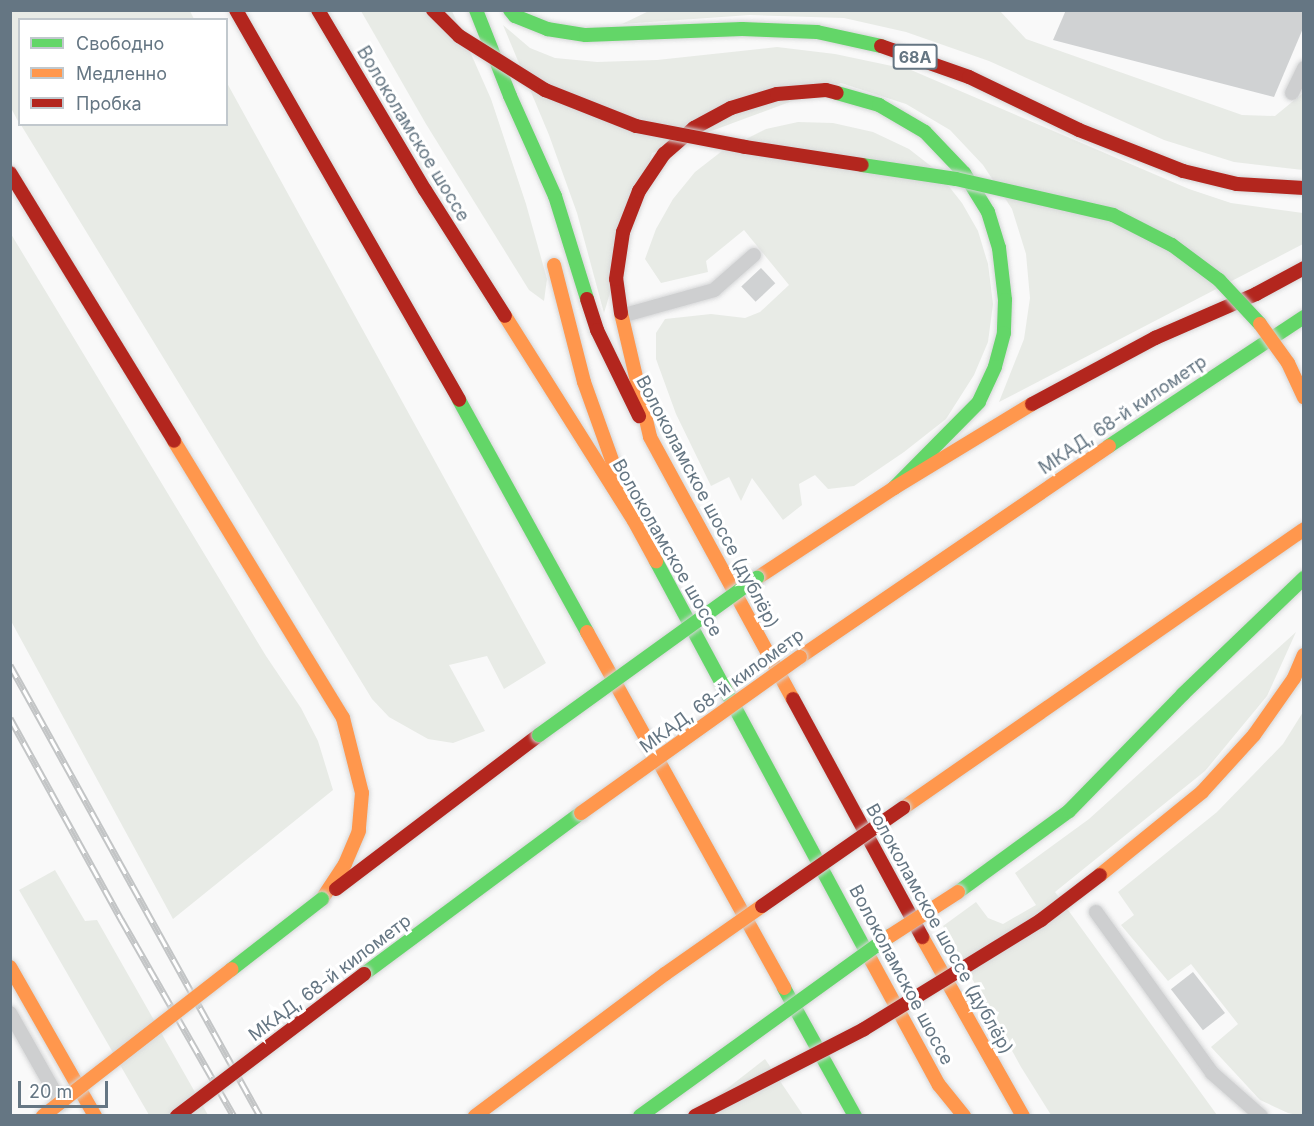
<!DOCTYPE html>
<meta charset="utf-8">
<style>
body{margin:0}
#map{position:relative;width:1314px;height:1126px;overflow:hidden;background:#f9f9f9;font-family:Inter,sans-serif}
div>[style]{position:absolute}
.green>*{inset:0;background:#e8ebe6}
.building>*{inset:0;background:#d0d2d3;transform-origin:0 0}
.roads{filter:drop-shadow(0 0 2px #d5d6d7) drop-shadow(0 0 2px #d5d6d7)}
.lane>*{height:14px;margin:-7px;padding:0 7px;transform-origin:7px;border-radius:7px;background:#cecfd0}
.fast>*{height:14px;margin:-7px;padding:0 7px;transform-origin:7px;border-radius:7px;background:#63d668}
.slow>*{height:14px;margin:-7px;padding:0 7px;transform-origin:7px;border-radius:7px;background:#ff974d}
.jam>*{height:14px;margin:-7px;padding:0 7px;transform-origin:7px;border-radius:7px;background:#b3261e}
.rail>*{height:7px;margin-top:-3.5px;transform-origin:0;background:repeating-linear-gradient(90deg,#fff 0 14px,#c3c5c6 0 28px);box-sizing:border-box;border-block:2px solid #c3c5c6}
.bridges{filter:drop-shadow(0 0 2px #d5d6d7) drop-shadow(0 0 2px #d5d6d7)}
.fast-bridge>*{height:14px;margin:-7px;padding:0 7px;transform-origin:7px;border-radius:7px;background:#63d668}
.slow-bridge>*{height:14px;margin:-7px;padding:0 7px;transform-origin:7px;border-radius:7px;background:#ff974d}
.jam-bridge>*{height:14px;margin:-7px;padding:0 7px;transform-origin:7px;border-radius:7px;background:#b3261e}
span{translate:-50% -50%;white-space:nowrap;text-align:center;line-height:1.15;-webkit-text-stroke:6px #fff;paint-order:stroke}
.shield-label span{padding:2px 4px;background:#fff;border:2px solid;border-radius:4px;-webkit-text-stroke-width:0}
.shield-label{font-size:16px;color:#657683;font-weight:700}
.street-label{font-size:18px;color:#657683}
.frame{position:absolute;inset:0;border:12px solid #657683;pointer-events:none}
.legend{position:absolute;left:18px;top:18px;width:210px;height:108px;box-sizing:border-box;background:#fff;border:2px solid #c1c8cd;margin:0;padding:8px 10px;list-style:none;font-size:18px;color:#657683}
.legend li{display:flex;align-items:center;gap:12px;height:30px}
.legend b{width:30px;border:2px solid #c1c8cd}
.scale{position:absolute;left:18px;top:1081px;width:90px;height:27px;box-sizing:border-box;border:3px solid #657683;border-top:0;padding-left:8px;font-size:18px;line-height:21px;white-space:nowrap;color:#657683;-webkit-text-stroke:4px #fff;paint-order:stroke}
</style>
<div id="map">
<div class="green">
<div style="clip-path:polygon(651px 10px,1000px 11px,1026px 39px,1242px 115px,1275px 116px,1303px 93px,1303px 170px,1234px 162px,1164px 140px,989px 61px,906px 32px,844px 18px,750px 15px,622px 24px)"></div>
<div style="clip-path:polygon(190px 11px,194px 19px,20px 20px,19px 123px,11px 108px,11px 11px)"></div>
<div style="clip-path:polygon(361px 11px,452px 11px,491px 99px,526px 204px,547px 279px,544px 301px,529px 290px,426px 124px)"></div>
<div style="clip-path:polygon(503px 25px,530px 48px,555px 58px,597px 62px,657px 60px,777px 47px,835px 54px,911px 70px,1189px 189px,1231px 203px,1303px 213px,1303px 244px,999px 402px,1024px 339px,1030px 298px,1026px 254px,1012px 209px,983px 165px,950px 130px,906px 104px,841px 83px,652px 153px,604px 313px,577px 213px,549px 135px)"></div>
<div style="clip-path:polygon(227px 83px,546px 663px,504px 689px,487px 656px,449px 665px,485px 731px,453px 743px,428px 739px,389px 717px,372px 699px,21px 125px,226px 124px)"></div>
<div style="clip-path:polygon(798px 122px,833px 123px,873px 132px,909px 149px,936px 170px,962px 203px,978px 231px,988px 264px,993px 304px,988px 342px,974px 375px,946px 419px,904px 452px,854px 486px,828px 489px,815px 475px,799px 484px,802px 505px,783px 520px,752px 478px,741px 501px,729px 477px,711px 486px,676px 414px,656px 359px,656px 333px,665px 319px,711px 314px,745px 318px,760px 312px,789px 285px,744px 230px,706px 261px,708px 272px,661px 283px,645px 259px,656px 229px,673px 199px,695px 172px,722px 151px,766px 129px)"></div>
<div style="clip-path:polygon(11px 234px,266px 656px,301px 708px,318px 741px,333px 790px,173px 919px,11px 621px)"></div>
<div style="clip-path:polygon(1296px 632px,1267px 696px,1205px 771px,1055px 892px,1217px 1115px,1051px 1115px,1021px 1067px,943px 926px,976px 902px,988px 918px,1003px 924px,1036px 905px,1015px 873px,1089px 819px)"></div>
<div style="clip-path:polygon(1303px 712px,1304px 1115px,1302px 1116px,1288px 1113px,1260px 1100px,1211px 1047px,1238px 1024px,1191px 964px,1168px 981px,1121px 925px,1134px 915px,1118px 892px,1217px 812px,1283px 744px)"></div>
<div style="clip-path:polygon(55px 870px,85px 921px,97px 920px,208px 1115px,149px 1115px,19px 890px)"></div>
<div style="clip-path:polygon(765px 1059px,803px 1115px,692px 1116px)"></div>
</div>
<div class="building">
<div style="clip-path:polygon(1066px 10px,1304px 10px,1304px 26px,1274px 97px,1053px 40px)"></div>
<div style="left:761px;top:268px;width:21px;height:27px;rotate:47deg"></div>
<div style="left:1193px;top:972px;width:52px;height:28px;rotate:52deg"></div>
</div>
<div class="roads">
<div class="lane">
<div style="left:1292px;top:93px;width:28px;rotate:-64deg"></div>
<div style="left:621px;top:316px;width:97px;rotate:-15.6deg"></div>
<div style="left:714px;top:290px;width:53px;rotate:-41.2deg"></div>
<div style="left:1096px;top:912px;width:198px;rotate:54.2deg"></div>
<div style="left:1212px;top:1073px;width:65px;rotate:41.3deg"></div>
<div style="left:10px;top:1013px;width:103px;rotate:60.5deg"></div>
</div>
<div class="fast">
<div style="left:476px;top:10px;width:92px;rotate:68.4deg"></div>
<div style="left:510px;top:96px;width:110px;rotate:65.8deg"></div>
<div style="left:555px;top:196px;width:108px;rotate:72.7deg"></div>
<div style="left:510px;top:10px;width:8px;rotate:50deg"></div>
<div style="left:515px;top:16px;width:35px;rotate:22deg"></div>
<div style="left:547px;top:29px;width:39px;rotate:9deg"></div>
<div style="left:586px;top:35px;width:156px;rotate:-2.2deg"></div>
<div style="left:742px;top:29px;width:75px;rotate:2.3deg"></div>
<div style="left:817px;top:32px;width:66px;rotate:12.3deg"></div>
<div style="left:837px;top:93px;width:44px;rotate:15.9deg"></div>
<div style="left:879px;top:105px;width:53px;rotate:30.4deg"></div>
<div style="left:925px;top:132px;width:57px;rotate:46.4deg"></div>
<div style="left:964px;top:173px;width:46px;rotate:58.4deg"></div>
<div style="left:988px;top:212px;width:38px;rotate:73deg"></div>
<div style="left:999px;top:248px;width:52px;rotate:83.4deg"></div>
<div style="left:1005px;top:300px;width:33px;rotate:92deg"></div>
<div style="left:1004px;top:333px;width:35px;rotate:105deg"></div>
<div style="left:995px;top:367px;width:38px;rotate:115deg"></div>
<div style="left:979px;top:402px;width:121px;rotate:134.7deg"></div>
<div style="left:459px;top:400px;width:265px;rotate:61.1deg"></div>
<div style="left:1109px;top:446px;width:234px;rotate:-33.5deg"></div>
<div style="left:656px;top:561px;width:453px;rotate:61.7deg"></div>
<div style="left:958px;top:892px;width:137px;rotate:-36.1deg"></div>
<div style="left:1069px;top:811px;width:163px;rotate:-45.7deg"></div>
<div style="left:1183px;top:694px;width:168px;rotate:-43.8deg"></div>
<div style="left:364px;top:974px;width:270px;rotate:-36.6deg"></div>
<div style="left:784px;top:988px;width:146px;rotate:61deg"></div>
</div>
<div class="slow">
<div style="left:554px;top:265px;width:121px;rotate:75.6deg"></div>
<div style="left:584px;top:382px;width:116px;rotate:70.3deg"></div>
<div style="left:621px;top:313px;width:127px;rotate:76.8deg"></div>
<div style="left:650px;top:437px;width:298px;rotate:61.4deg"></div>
<div style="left:505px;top:316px;width:242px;rotate:57.8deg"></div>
<div style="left:634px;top:521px;width:46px;rotate:61.2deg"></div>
<div style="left:174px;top:441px;width:324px;rotate:58.6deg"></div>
<div style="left:343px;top:718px;width:77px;rotate:75.8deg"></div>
<div style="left:362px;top:793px;width:38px;rotate:95deg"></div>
<div style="left:359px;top:831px;width:36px;rotate:113deg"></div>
<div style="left:345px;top:864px;width:42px;rotate:123.3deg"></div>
<div style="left:757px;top:578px;width:164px;rotate:-33.3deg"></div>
<div style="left:894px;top:488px;width:162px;rotate:-31.3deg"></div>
<div style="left:587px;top:632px;width:407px;rotate:61deg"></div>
<div style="left:800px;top:657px;width:374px;rotate:-34.3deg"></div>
<div style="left:903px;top:808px;width:489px;rotate:-34.8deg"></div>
<div style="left:922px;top:937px;width:206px;rotate:60.6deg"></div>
<div style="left:871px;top:960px;width:142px;rotate:61.5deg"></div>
<div style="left:939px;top:1085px;width:40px;rotate:51deg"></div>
<div style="left:10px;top:967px;width:172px;rotate:60.3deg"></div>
</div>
<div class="jam">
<div style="left:236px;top:10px;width:449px;rotate:60.2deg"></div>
<div style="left:318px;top:10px;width:209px;rotate:59.3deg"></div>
<div style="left:425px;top:190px;width:149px;rotate:57.6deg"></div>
<div style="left:881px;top:46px;width:93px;rotate:19.4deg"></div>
<div style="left:969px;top:77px;width:122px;rotate:25.7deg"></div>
<div style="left:1079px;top:130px;width:112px;rotate:21.5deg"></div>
<div style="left:1183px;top:171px;width:56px;rotate:13.5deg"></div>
<div style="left:1237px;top:184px;width:67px;rotate:3.4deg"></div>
<div style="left:10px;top:173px;width:314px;rotate:58.5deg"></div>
<div style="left:587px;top:299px;width:33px;rotate:72deg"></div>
<div style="left:597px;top:330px;width:96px;rotate:64deg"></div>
<div style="left:621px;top:313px;width:34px;rotate:-98deg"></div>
<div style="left:616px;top:279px;width:48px;rotate:-81.5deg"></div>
<div style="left:623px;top:232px;width:44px;rotate:-68.7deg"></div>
<div style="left:639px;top:191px;width:45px;rotate:-56deg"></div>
<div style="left:664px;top:154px;width:40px;rotate:-41deg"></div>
<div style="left:694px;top:128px;width:42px;rotate:-28.4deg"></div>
<div style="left:731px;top:108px;width:48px;rotate:-16.9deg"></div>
<div style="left:777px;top:94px;width:49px;rotate:-4.7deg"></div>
<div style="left:826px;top:90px;width:11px;rotate:15deg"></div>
<div style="left:1032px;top:404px;width:140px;rotate:-28.2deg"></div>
<div style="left:1155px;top:338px;width:110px;rotate:-23.5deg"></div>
<div style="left:1256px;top:294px;width:55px;rotate:-28.4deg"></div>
<div style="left:793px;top:699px;width:271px;rotate:61.5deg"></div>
<div style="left:336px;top:889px;width:255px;rotate:-37.2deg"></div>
</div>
</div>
<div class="rail">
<div style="left:10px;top:665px;width:516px;rotate:61deg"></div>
<div style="left:10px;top:718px;width:230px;rotate:61.1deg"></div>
<div style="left:121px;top:919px;width:227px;rotate:60.2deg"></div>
</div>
<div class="bridges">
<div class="fast-bridge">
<div style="left:862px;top:165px;width:95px;rotate:8.5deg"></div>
<div style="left:956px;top:179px;width:161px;rotate:12.9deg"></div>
<div style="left:1113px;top:215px;width:66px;rotate:27deg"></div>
<div style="left:1172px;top:245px;width:59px;rotate:36.7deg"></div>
<div style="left:1219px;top:280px;width:60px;rotate:47deg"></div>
<div style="left:539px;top:735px;width:269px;rotate:-35.8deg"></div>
<div style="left:232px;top:969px;width:114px;rotate:-37.9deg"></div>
<div style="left:640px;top:1116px;width:308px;rotate:-35.8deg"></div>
</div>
<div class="slow-bridge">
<div style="left:1260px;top:324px;width:48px;rotate:54.3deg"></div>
<div style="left:1288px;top:363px;width:38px;rotate:65deg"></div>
<div style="left:581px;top:813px;width:269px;rotate:-35.5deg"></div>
<div style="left:1100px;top:875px;width:132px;rotate:-39.1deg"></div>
<div style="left:1202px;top:792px;width:77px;rotate:-47.6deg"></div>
<div style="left:1254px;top:735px;width:70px;rotate:-54.9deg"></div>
<div style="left:1294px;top:678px;width:25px;rotate:-67deg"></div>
<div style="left:890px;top:936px;width:81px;rotate:-32.9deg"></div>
<div style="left:43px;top:1116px;width:239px;rotate:-37.9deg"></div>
<div style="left:475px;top:1116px;width:237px;rotate:-36.8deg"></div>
<div style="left:665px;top:974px;width:118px;rotate:-35deg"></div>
</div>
<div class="jam-bridge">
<div style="left:433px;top:10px;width:37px;rotate:45deg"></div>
<div style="left:459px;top:36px;width:102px;rotate:32.1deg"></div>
<div style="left:545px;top:90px;width:98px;rotate:21.6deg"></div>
<div style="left:636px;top:126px;width:111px;rotate:10.9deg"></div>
<div style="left:745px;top:147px;width:118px;rotate:8.7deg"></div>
<div style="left:762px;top:906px;width:172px;rotate:-34.8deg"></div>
<div style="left:177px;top:1116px;width:235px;rotate:-37.2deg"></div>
<div style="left:695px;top:1116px;width:190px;rotate:-27.2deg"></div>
<div style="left:864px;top:1029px;width:208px;rotate:-31.6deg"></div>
<div style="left:1041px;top:920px;width:74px;rotate:-37.3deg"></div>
</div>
</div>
<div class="shield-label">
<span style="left:915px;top:57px">68A</span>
</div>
<div class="street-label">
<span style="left:413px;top:134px;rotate:59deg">Волоколамское шоссе</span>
<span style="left:1123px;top:415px;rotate:-34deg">МКАД, 68-й километр</span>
<span style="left:707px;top:502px;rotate:62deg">Волоколамское шоссе (дублёр)</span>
<span style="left:667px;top:548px;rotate:60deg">Волоколамское шоссе</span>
<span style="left:722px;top:691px;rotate:-36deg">МКАД, 68-й километр</span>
<span style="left:939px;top:929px;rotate:61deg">Волоколамское шоссе (дублёр)</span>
<span style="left:901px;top:975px;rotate:62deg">Волоколамское шоссе</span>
<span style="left:330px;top:978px;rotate:-37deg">МКАД, 68-й километр</span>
</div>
<div class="frame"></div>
<ul class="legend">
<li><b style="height:8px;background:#63d668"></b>Свободно</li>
<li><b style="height:8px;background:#ff974d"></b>Медленно</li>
<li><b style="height:8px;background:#b3261e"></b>Пробка</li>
</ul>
<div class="scale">20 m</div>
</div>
